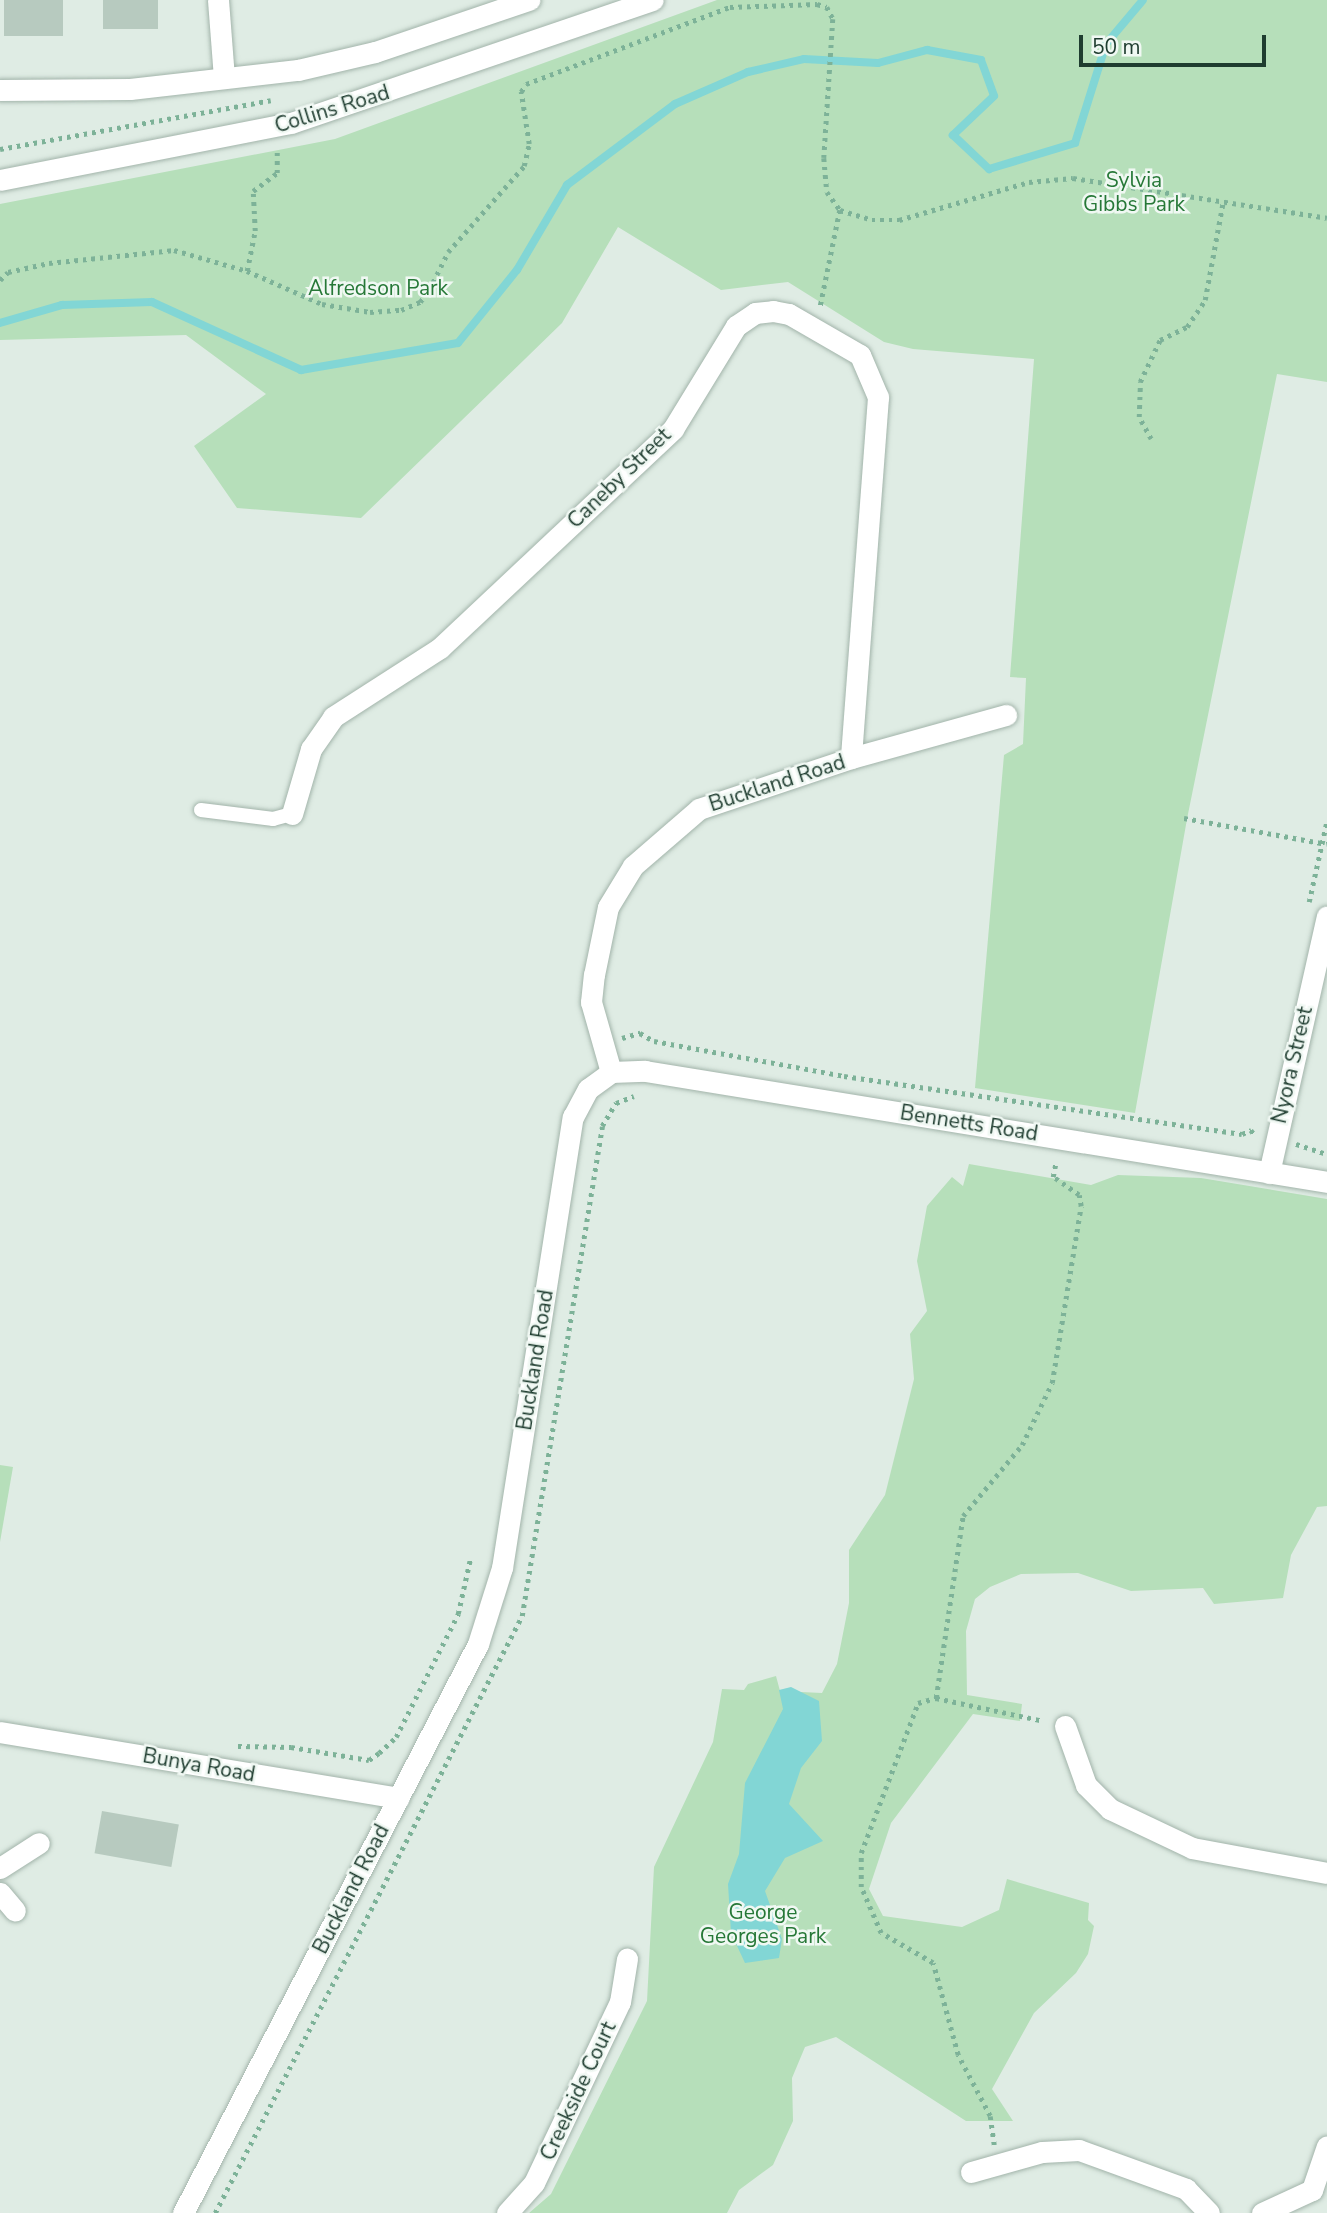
<!DOCTYPE html>
<style>
body{margin:0}
#map{position:relative;width:1327px;height:2213px;overflow:hidden;background:#dfece4;font-family:"Nunito Sans",sans-serif}
div>[style]{position:absolute}
.green>*{inset:0;background:#b6dfba}
.water>*{inset:0;background:#82d6d5}
.stream>*{height:8px;margin:-4px;padding:0 4px;transform-origin:4px;border-radius:4px;background:#82d6d5}
.building>*{inset:0;background:#b7cabf;transform-origin:0 0}
.path>*{height:4.5px;margin-top:-2.25px;transform-origin:0;background:repeating-linear-gradient(90deg,#7db298 0 3.5px,transparent 0 8.5px)}
.roads{filter:drop-shadow(0 0 2px #a2b4aa) drop-shadow(0 0 2px #a2b4aa)}
.service>*{height:14px;margin:-7px;padding:0 7px;transform-origin:7px;border-radius:7px;background:#fff}
.minor>*{height:21px;margin:-10.5px;padding:0 10.5px;transform-origin:10.5px;border-radius:10.5px;background:#fff}
.tertiary>*{height:21px;margin:-10.5px;padding:0 10.5px;transform-origin:10.5px;border-radius:10.5px;background:#fff}
.secondary>*{height:21px;margin:-10.5px;padding:0 10.5px;transform-origin:10.5px;border-radius:10.5px;background:#fff}
span{translate:-50% -50%;white-space:nowrap;text-align:center;line-height:1.15;-webkit-text-stroke:5px #f0f8f3;paint-order:stroke}
.street-label{font-size:21px;color:#1f3d30}
.park-label{font-size:21px;color:#267837}
.scale{position:absolute;left:1079px;top:35px;width:187px;height:32px;box-sizing:border-box;border:4px solid #1f3d30;border-top:0;padding-left:9px;font-size:21px;line-height:24px;white-space:nowrap;color:#1f3d30;-webkit-text-stroke:5px #f0f8f3;paint-order:stroke}
</style>
<div id="map">
<div class="green">
<div style="clip-path:polygon(717px 0,1327px 0,1327px 382px,1277px 374px,1187px 819px,1135px 1113px,975px 1088px,1004px 755px,1023px 744px,1026px 678px,1010px 677px,1034px 359px,913px 349px,884px 342px,788px 282px,721px 290px,618px 227px,562px 323px,361px 518px,237px 508px,194px 446px,266px 394px,186px 335px,0 340px,0 204px,335px 139px)"></div>
<div style="clip-path:polygon(969px 1164px,1091px 1185px,1118px 1175px,1201px 1178px,1327px 1199px,1327px 1506px,1317px 1507px,1291px 1555px,1283px 1598px,1214px 1604px,1203px 1588px,1131px 1591px,1078px 1573px,1021px 1574px,990px 1587px,975px 1599px,966px 1631px,967px 1695px,1022px 1704px,1020px 1721px,973px 1714px,891px 1823px,869px 1889px,883px 1916px,962px 1927px,999px 1910px,1007px 1879px,1089px 1903px,1088px 1920px,1094px 1926px,1088px 1954px,1076px 1973px,1034px 2013px,992px 2089px,1013px 2121px,966px 2121px,836px 2037px,805px 2047px,792px 2078px,793px 2121px,773px 2165px,739px 2190px,727px 2213px,529px 2213px,551px 2194px,647px 2001px,654px 1867px,713px 1742px,722px 1689px,744px 1690px,748px 1684px,776px 1676px,780px 1691px,822px 1693px,837px 1664px,849px 1603px,849px 1550px,885px 1495px,914px 1379px,910px 1334px,927px 1311px,917px 1261px,927px 1206px,952px 1177px,963px 1186px)"></div>
<div style="clip-path:polygon(0 1465px,13px 1467px,0 1542px)"></div>
</div>
<div class="water">
<div style="clip-path:polygon(791px 1687px,819px 1701px,822px 1741px,801px 1768px,789px 1804px,823px 1841px,785px 1858px,765px 1891px,782px 1939px,779px 1958px,745px 1963px,731px 1933px,728px 1884px,739px 1854px,745px 1783px,783px 1709px,779px 1690px)"></div>
</div>
<div class="stream">
<div style="left:0;top:323px;width:65px;rotate:-16.2deg"></div>
<div style="left:62px;top:305px;width:90px;rotate:-1.9deg"></div>
<div style="left:152px;top:302px;width:164px;rotate:24.5deg"></div>
<div style="left:301px;top:370px;width:159px;rotate:-9.8deg"></div>
<div style="left:458px;top:343px;width:94px;rotate:-51.1deg"></div>
<div style="left:517px;top:270px;width:99px;rotate:-59.5deg"></div>
<div style="left:567px;top:185px;width:135px;rotate:-36.9deg"></div>
<div style="left:675px;top:104px;width:80px;rotate:-23.7deg"></div>
<div style="left:748px;top:72px;width:57px;rotate:-13.1deg"></div>
<div style="left:804px;top:59px;width:74px;rotate:3.1deg"></div>
<div style="left:878px;top:63px;width:51px;rotate:-14.9deg"></div>
<div style="left:927px;top:50px;width:55px;rotate:10.5deg"></div>
<div style="left:981px;top:60px;width:38px;rotate:70deg"></div>
<div style="left:994px;top:96px;width:57px;rotate:136.4deg"></div>
<div style="left:953px;top:135px;width:50px;rotate:43.4deg"></div>
<div style="left:989px;top:169px;width:90px;rotate:-16.8deg"></div>
<div style="left:1075px;top:143px;width:104px;rotate:-72.6deg"></div>
<div style="left:1106px;top:44px;width:57px;rotate:-49.9deg"></div>
</div>
<div class="building">
<div style="left:4px;top:0;width:59px;height:36px"></div>
<div style="left:103px;top:0;width:55px;height:29px"></div>
<div style="left:102px;top:1811px;width:78px;height:43px;rotate:10deg"></div>
</div>
<div class="path">
<div style="left:0;top:149px;width:275px;rotate:-10.2deg"></div>
<div style="left:840px;top:210px;width:34px;rotate:17deg"></div>
<div style="left:872px;top:220px;width:27px"></div>
<div style="left:899px;top:220px;width:135px;rotate:-16.3deg"></div>
<div style="left:1029px;top:182px;width:44px;rotate:-5.2deg"></div>
<div style="left:1073px;top:178px;width:257px;rotate:8.9deg"></div>
<div style="left:247px;top:271px;width:41px;rotate:-78.7deg"></div>
<div style="left:255px;top:231px;width:40px;rotate:-92.9deg"></div>
<div style="left:253px;top:191px;width:30px;rotate:-37deg"></div>
<div style="left:277px;top:173px;width:23px;rotate:-90deg"></div>
<div style="left:0;top:280px;width:11px;rotate:-45deg"></div>
<div style="left:8px;top:272px;width:42px;rotate:-12.4deg"></div>
<div style="left:49px;top:263px;width:126px;rotate:-5.9deg"></div>
<div style="left:174px;top:250px;width:76px;rotate:16deg"></div>
<div style="left:247px;top:271px;width:82px;rotate:23.7deg"></div>
<div style="left:322px;top:304px;width:49px;rotate:9.5deg"></div>
<div style="left:370px;top:312px;width:31px;rotate:-4deg"></div>
<div style="left:401px;top:310px;width:21px;rotate:-23deg"></div>
<div style="left:420px;top:302px;width:15px;rotate:-53deg"></div>
<div style="left:429px;top:290px;width:42px;rotate:-63.4deg"></div>
<div style="left:448px;top:252px;width:115px;rotate:-48.5deg"></div>
<div style="left:524px;top:166px;width:23px;rotate:-77deg"></div>
<div style="left:529px;top:144px;width:53px;rotate:-98.7deg"></div>
<div style="left:521px;top:92px;width:9px;rotate:-58deg"></div>
<div style="left:526px;top:84px;width:218px;rotate:-20.7deg"></div>
<div style="left:730px;top:7px;width:87px;rotate:-2deg"></div>
<div style="left:817px;top:4px;width:10px;rotate:17deg"></div>
<div style="left:827px;top:7px;width:13px;rotate:63deg"></div>
<div style="left:833px;top:19px;width:139px;rotate:93.7deg"></div>
<div style="left:824px;top:158px;width:34px;rotate:85deg"></div>
<div style="left:827px;top:192px;width:22px;rotate:54deg"></div>
<div style="left:840px;top:210px;width:100px;rotate:101.5deg"></div>
<div style="left:1151px;top:439px;width:25px;rotate:-119deg"></div>
<div style="left:1139px;top:417px;width:35px;rotate:-88deg"></div>
<div style="left:1140px;top:382px;width:47px;rotate:-64.5deg"></div>
<div style="left:1160px;top:340px;width:30px;rotate:-26deg"></div>
<div style="left:1187px;top:327px;width:32px;rotate:-56deg"></div>
<div style="left:1205px;top:300px;width:100px;rotate:-79.6deg"></div>
<div style="left:1184px;top:818px;width:145px;rotate:10.3deg"></div>
<div style="left:1309px;top:902px;width:84px;rotate:-77.6deg"></div>
<div style="left:622px;top:1038px;width:19px;rotate:-16deg"></div>
<div style="left:640px;top:1033px;width:16px;rotate:30deg"></div>
<div style="left:654px;top:1041px;width:193px;rotate:10.4deg"></div>
<div style="left:844px;top:1076px;width:402px;rotate:8.3deg"></div>
<div style="left:1242px;top:1134px;width:10px;rotate:-24deg"></div>
<div style="left:1251px;top:1130px;width:5px;rotate:53deg"></div>
<div style="left:1296px;top:1144px;width:33px;rotate:18deg"></div>
<div style="left:936px;top:1698px;width:110px;rotate:12deg"></div>
<div style="left:238px;top:1746px;width:53px;rotate:1.1deg"></div>
<div style="left:291px;top:1747px;width:79px;rotate:9.5deg"></div>
<div style="left:369px;top:1760px;width:12px;rotate:-35deg"></div>
<div style="left:379px;top:1753px;width:23px;rotate:-43deg"></div>
<div style="left:396px;top:1737px;width:138px;rotate:-63.2deg"></div>
<div style="left:458px;top:1614px;width:55px;rotate:-77.5deg"></div>
<div style="left:994px;top:2145px;width:29px;rotate:-98deg"></div>
<div style="left:990px;top:2116px;width:69px;rotate:-117.7deg"></div>
<div style="left:958px;top:2055px;width:95px;rotate:-105.2deg"></div>
<div style="left:933px;top:1963px;width:60px;rotate:-150deg"></div>
<div style="left:881px;top:1933px;width:50px;rotate:-113.5deg"></div>
<div style="left:861px;top:1887px;width:34px;rotate:-90deg"></div>
<div style="left:861px;top:1853px;width:160px;rotate:-69.2deg"></div>
<div style="left:918px;top:1703px;width:19px;rotate:-16deg"></div>
<div style="left:936px;top:1698px;width:184px;rotate:-81.6deg"></div>
<div style="left:963px;top:1516px;width:92px;rotate:-50.3deg"></div>
<div style="left:1022px;top:1445px;width:69px;rotate:-64.2deg"></div>
<div style="left:1052px;top:1383px;width:179px;rotate:-80.7deg"></div>
<div style="left:1081px;top:1206px;width:11px;rotate:-100deg"></div>
<div style="left:1079px;top:1195px;width:32px;rotate:-145deg"></div>
<div style="left:1053px;top:1177px;width:16px;rotate:-79deg"></div>
<div style="left:215px;top:2213px;width:671px;rotate:-62.79deg"></div>
<div style="left:522px;top:1616px;width:496px;rotate:-80.7deg"></div>
<div style="left:602px;top:1126px;width:27px;rotate:-59deg"></div>
<div style="left:616px;top:1103px;width:19px;rotate:-21deg"></div>
</div>
<div class="roads">
<div class="service">
<div style="left:201px;top:810px;width:73px;rotate:7.1deg"></div>
<div style="left:273px;top:819px;width:20px;rotate:-15deg"></div>
</div>
<div class="minor">
<div style="left:218px;top:0;width:78px;rotate:85.6deg"></div>
<div style="left:0;top:90px;width:130px;rotate:-0.4deg"></div>
<div style="left:130px;top:89px;width:169px;rotate:-6.5deg"></div>
<div style="left:298px;top:70px;width:79px;rotate:-13.2deg"></div>
<div style="left:375px;top:52px;width:163px;rotate:-18.7deg"></div>
<div style="left:292px;top:814px;width:68px;rotate:-73.7deg"></div>
<div style="left:311px;top:749px;width:39px;rotate:-55deg"></div>
<div style="left:333px;top:717px;width:127px;rotate:-32.8deg"></div>
<div style="left:440px;top:648px;width:320px;rotate:-43.2deg"></div>
<div style="left:673px;top:429px;width:121px;rotate:-58.5deg"></div>
<div style="left:736px;top:326px;width:23px;rotate:-34deg"></div>
<div style="left:755px;top:313px;width:18px;rotate:-6deg"></div>
<div style="left:773px;top:311px;width:16px;rotate:11deg"></div>
<div style="left:789px;top:314px;width:82px;rotate:30deg"></div>
<div style="left:860px;top:355px;width:46px;rotate:66.8deg"></div>
<div style="left:878px;top:397px;width:362px;rotate:94.3deg"></div>
<div style="left:611px;top:1072px;width:73px;rotate:-105.9deg"></div>
<div style="left:591px;top:1002px;width:27px;rotate:-84deg"></div>
<div style="left:594px;top:975px;width:69px;rotate:-78.4deg"></div>
<div style="left:608px;top:907px;width:48px;rotate:-58.6deg"></div>
<div style="left:633px;top:866px;width:87px;rotate:-40.8deg"></div>
<div style="left:699px;top:809px;width:160px;rotate:-18.5deg"></div>
<div style="left:851px;top:758px;width:161px;rotate:-15.5deg"></div>
<div style="left:1269px;top:1173px;width:263px;rotate:-77.3deg"></div>
<div style="left:1065px;top:1726px;width:63px;rotate:70.4deg"></div>
<div style="left:1086px;top:1785px;width:34px;rotate:45deg"></div>
<div style="left:1110px;top:1809px;width:91px;rotate:25.4deg"></div>
<div style="left:1192px;top:1848px;width:137px;rotate:10.5deg"></div>
<div style="left:0;top:1868px;width:46px;rotate:-32.7deg"></div>
<div style="left:0;top:1893px;width:23px;rotate:50deg"></div>
<div style="left:971px;top:2172px;width:74px;rotate:-15.7deg"></div>
<div style="left:1042px;top:2152px;width:37px;rotate:-3deg"></div>
<div style="left:1079px;top:2150px;width:114px;rotate:20deg"></div>
<div style="left:1186px;top:2189px;width:33px;rotate:46deg"></div>
<div style="left:507px;top:2213px;width:40px;rotate:-48deg"></div>
<div style="left:534px;top:2183px;width:200px;rotate:-64.6deg"></div>
<div style="left:620px;top:2002px;width:44px;rotate:-80.8deg"></div>
<div style="left:1262px;top:2213px;width:55px;rotate:-24.7deg"></div>
<div style="left:1312px;top:2190px;width:46px;rotate:-71.2deg"></div>
</div>
<div class="tertiary">
<div style="left:0;top:1732px;width:404px;rotate:9.4deg"></div>
<div style="left:183px;top:2213px;width:641px;rotate:-62.6deg"></div>
<div style="left:478px;top:1644px;width:80px;rotate:-72.5deg"></div>
<div style="left:502px;top:1568px;width:457px;rotate:-81.1deg"></div>
<div style="left:573px;top:1117px;width:32px;rotate:-62deg"></div>
<div style="left:588px;top:1089px;width:29px;rotate:-36deg"></div>
<div style="left:611px;top:1072px;width:34px;rotate:-2deg"></div>
<div style="left:645px;top:1071px;width:691px;rotate:9.24deg"></div>
</div>
<div class="secondary">
<div style="left:0;top:180px;width:297px;rotate:-11.1deg"></div>
<div style="left:291px;top:123px;width:382px;rotate:-18.8deg"></div>
</div>
</div>
<div class="street-label">
<span style="left:332px;top:109px;rotate:-17deg">Collins Road</span>
<span style="left:619px;top:478px;rotate:-44deg">Caneby Street</span>
<span style="left:777px;top:783px;rotate:-18deg">Buckland Road</span>
<span style="left:1292px;top:1065px;rotate:-77deg">Nyora Street</span>
<span style="left:969px;top:1123px;rotate:9deg">Bennetts Road</span>
<span style="left:535px;top:1360px;rotate:-81deg">Buckland Road</span>
<span style="left:199px;top:1765px;rotate:10deg">Bunya Road</span>
<span style="left:351px;top:1889px;rotate:-63deg">Buckland Road</span>
<span style="left:578px;top:2091px;rotate:-65deg">Creekside Court</span>
</div>
<div class="park-label">
<span style="left:1134px;top:192px">Sylvia<br>Gibbs Park</span>
<span style="left:378px;top:288px">Alfredson Park</span>
<span style="left:763px;top:1924px">George<br>Georges Park</span>
</div>
<div class="scale">50 m</div>
</div>
